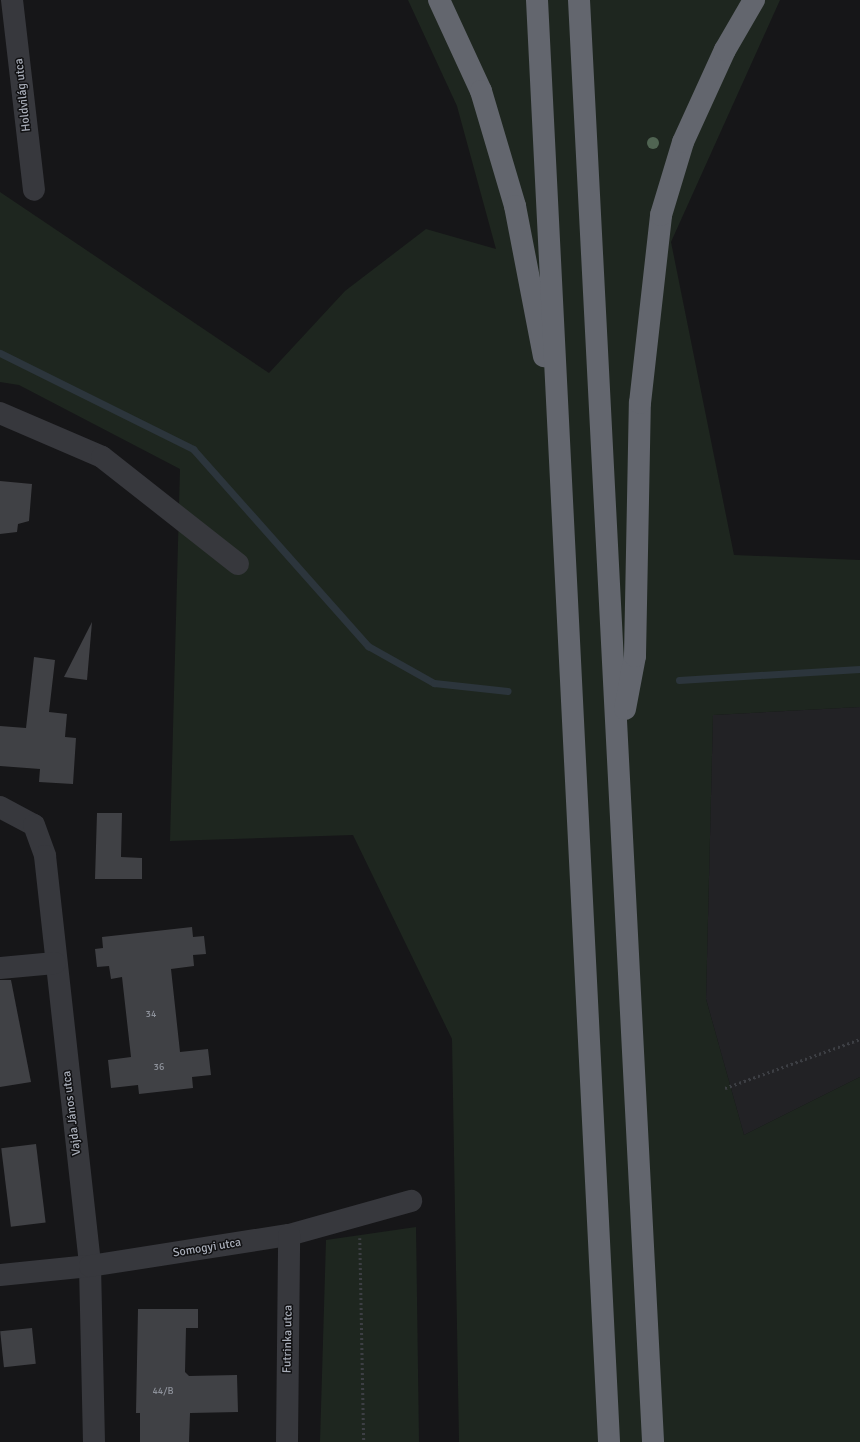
<!DOCTYPE html>
<meta charset="utf-8">
<style>
body{margin:0}
#map{position:relative;width:860px;height:1442px;overflow:hidden;background:#161618;font-family:Signika,sans-serif}
div>[style]{position:absolute}
.built>*{inset:0;background:#222225}
.green>*{inset:0;background:#1e261f}
.stream>*{height:7px;margin:-3.5px;padding:0 3.5px;transform-origin:3.5px;border-radius:3.5px;background:#2c353c}
.building>*{inset:0;background:#404145;transform-origin:0 0}
.path>*{height:2.5px;margin-top:-1.25px;transform-origin:0;background:repeating-linear-gradient(90deg,#3d3f44 0 2px,transparent 0 5px)}
.street>*{height:22px;margin:-11px;padding:0 11px;transform-origin:11px;border-radius:11px;background:#37383d}
.highway>*{height:22px;margin:-11px;padding:0 11px;transform-origin:11px;border-radius:11px;background:#63666e}
.trees>*{width:12px;height:12px;margin:-6px;border-radius:50%;background:#506452}
span{translate:-50% -50%;white-space:nowrap;text-align:center;line-height:1.15;-webkit-text-stroke:3px #111113;paint-order:stroke}
.number-label{font-size:10px;color:#8e929b}
.number-label span{-webkit-text-stroke-width:0}
.street-label{font-size:12px;color:#a8adb8}
</style>
<div id="map">
<div class="built">
<div style="clip-path:polygon(860px 707px,860px 1077px,744px 1135px,706px 999px,713px 715px)"></div>
</div>
<div class="green">
<div style="clip-path:polygon(408px 0,780px 0,671px 242px,734px 555px,860px 560px,860px 707px,713px 715px,706px 999px,744px 1135px,860px 1077px,860px 1442px,459px 1442px,452px 1039px,353px 835px,170px 841px,180px 469px,19px 385px,0 382px,0 192px,269px 373px,345px 291px,426px 229px,496px 249px,457px 106px)"></div>
<div style="clip-path:polygon(416px 1227px,419px 1442px,320px 1442px,326px 1240px)"></div>
</div>
<div class="stream">
<div style="left:0;top:353px;width:216px;rotate:26.4deg"></div>
<div style="left:193px;top:449px;width:264px;rotate:48.4deg"></div>
<div style="left:368px;top:646px;width:76px;rotate:29.3deg"></div>
<div style="left:434px;top:683px;width:74px;rotate:6.2deg"></div>
<div style="left:679px;top:680px;width:181px;rotate:-3.5deg"></div>
</div>
<div class="building">
<div style="clip-path:polygon(0 481px,32px 484px,29px 521px,18px 524px,17px 532px,0 534px)"></div>
<div style="clip-path:polygon(92px 622px,87px 680px,64px 677px)"></div>
<div style="clip-path:polygon(34px 657px,55px 660px,49px 712px,67px 714px,65px 737px,76px 738px,73px 784px,39px 782px,40px 769px,0 766px,0 726px,26px 728px)"></div>
<div style="clip-path:polygon(97px 813px,122px 813px,121px 857px,142px 858px,142px 879px,95px 879px)"></div>
<div style="clip-path:polygon(192px 927px,193px 937px,204px 936px,206px 954px,193px 955px,194px 966px,171px 969px,180px 1052px,208px 1049px,211px 1075px,192px 1077px,193px 1088px,139px 1094px,138px 1085px,111px 1088px,108px 1060px,131px 1057px,122px 977px,111px 979px,109px 966px,97px 967px,95px 949px,103px 948px,102px 937px)"></div>
<div style="clip-path:polygon(0 980px,11px 980px,31px 1082px,0 1087px)"></div>
<div style="left:36px;top:1144px;width:79px;height:35px;rotate:83deg"></div>
<div style="clip-path:polygon(138px 1309px,198px 1309px,198px 1328px,186px 1328px,185px 1372px,189px 1376px,237px 1375px,238px 1412px,190px 1413px,189px 1442px,140px 1442px,140px 1413px,136px 1413px)"></div>
<div style="left:32px;top:1328px;width:36px;height:32px;rotate:84deg"></div>
</div>
<div class="path">
<div style="left:725px;top:1088px;width:144px;rotate:-19.9deg"></div>
<div style="left:360px;top:1238px;width:204px;rotate:88.9deg"></div>
</div>
<div class="street">
<div style="left:12px;top:0;width:191px;rotate:83.4deg"></div>
<div style="left:0;top:413px;width:111px;rotate:23.3deg"></div>
<div style="left:102px;top:457px;width:173px;rotate:38.2deg"></div>
<div style="left:0;top:807px;width:38px;rotate:28deg"></div>
<div style="left:34px;top:825px;width:33px;rotate:70deg"></div>
<div style="left:45px;top:856px;width:412px;rotate:83.7deg"></div>
<div style="left:90px;top:1266px;width:176px;rotate:88.7deg"></div>
<div style="left:0;top:968px;width:55px;rotate:-5.2deg"></div>
<div style="left:0;top:1275px;width:90px;rotate:-5.7deg"></div>
<div style="left:90px;top:1266px;width:201px;rotate:-8.9deg"></div>
<div style="left:289px;top:1235px;width:127px;rotate:-15.6deg"></div>
<div style="left:287px;top:1442px;width:207px;rotate:-89.4deg"></div>
</div>
<div class="highway">
<div style="left:439px;top:0;width:100px;rotate:65.2deg"></div>
<div style="left:481px;top:91px;width:120px;rotate:73.5deg"></div>
<div style="left:515px;top:206px;width:153px;rotate:79.1deg"></div>
<div style="left:537px;top:0;width:1444px;rotate:87.14deg"></div>
<div style="left:579px;top:0;width:1444px;rotate:87.06deg"></div>
<div style="left:625px;top:709px;width:54px;rotate:-79.3deg"></div>
<div style="left:635px;top:656px;width:253px;rotate:-88.9deg"></div>
<div style="left:640px;top:403px;width:189px;rotate:-83.6deg"></div>
<div style="left:661px;top:215px;width:76px;rotate:-73.2deg"></div>
<div style="left:683px;top:142px;width:101px;rotate:-65.5deg"></div>
<div style="left:725px;top:50px;width:58px;rotate:-59.9deg"></div>
</div>
<div class="trees">
<div style="left:653px;top:143px"></div>
</div>
<div class="number-label">
<span style="left:151px;top:1015px">34</span>
<span style="left:159px;top:1068px">36</span>
<span style="left:163px;top:1392px">44/B</span>
</div>
<div class="street-label">
<span style="left:23px;top:95px;rotate:-96deg">Holdvilág utca</span>
<span style="left:72px;top:1113px;rotate:-97deg">Vajda János utca</span>
<span style="left:207px;top:1248px;rotate:-9deg">Somogyi utca</span>
<span style="left:288px;top:1339px;rotate:-89deg">Futrinka utca</span>
</div>
</div>
